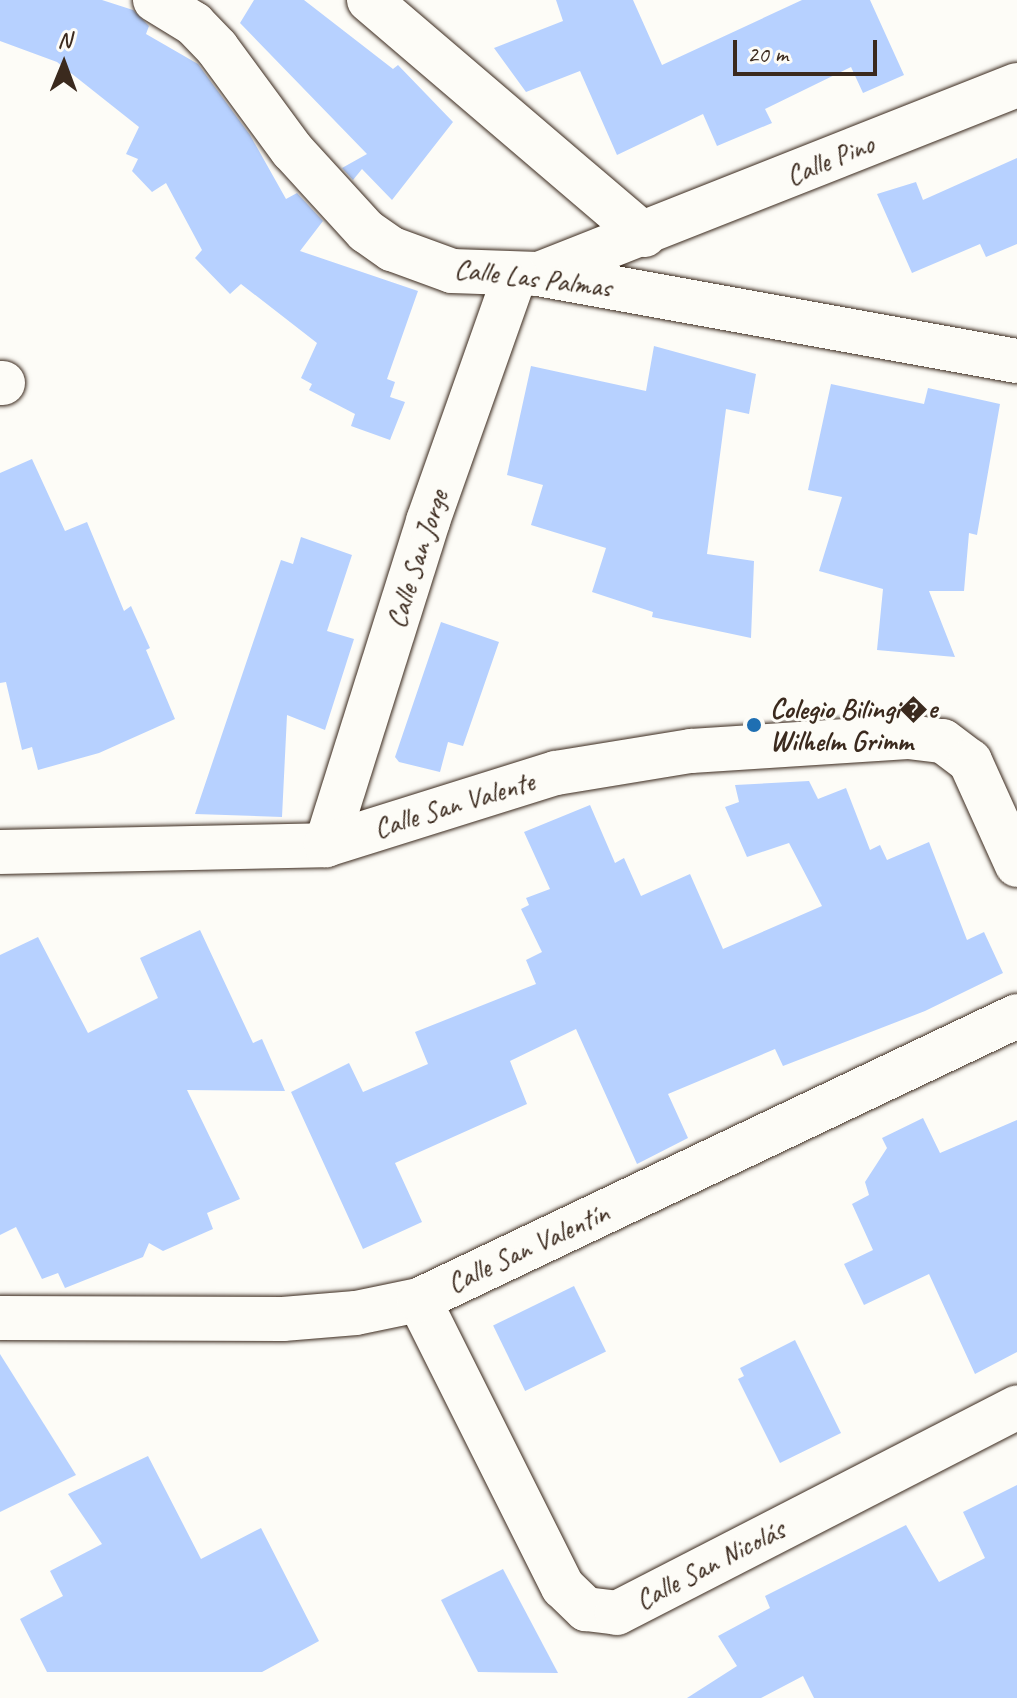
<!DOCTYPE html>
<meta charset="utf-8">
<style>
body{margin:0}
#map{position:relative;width:1017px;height:1698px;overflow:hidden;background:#fdfcf7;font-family:Caveat,sans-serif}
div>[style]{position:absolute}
.building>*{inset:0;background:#b7d1ff;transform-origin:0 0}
.roads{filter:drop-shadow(0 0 2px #3b2a1e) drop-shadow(0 0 2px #3b2a1e)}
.minor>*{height:44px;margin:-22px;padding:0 22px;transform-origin:22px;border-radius:22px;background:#fdfcf7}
.dots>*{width:22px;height:22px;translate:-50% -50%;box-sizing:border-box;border:4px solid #fdfcf7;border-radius:50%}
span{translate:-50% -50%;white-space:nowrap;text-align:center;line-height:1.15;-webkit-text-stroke:6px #fdfcf7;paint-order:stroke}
.street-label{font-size:28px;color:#3b2a1e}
.poi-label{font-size:28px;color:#3b2a1e;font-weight:700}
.left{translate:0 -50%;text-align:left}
.north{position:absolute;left:24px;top:24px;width:80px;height:80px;-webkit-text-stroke:6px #fdfcf7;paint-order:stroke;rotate:1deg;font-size:22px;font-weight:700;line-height:32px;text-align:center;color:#3b2a1e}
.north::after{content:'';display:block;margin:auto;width:28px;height:36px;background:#3b2a1e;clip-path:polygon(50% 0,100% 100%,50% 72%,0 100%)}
.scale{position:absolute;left:733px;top:40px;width:144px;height:36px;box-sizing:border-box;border:4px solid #3b2a1e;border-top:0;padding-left:10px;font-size:24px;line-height:28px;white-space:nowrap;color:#3b2a1e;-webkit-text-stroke:6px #fdfcf7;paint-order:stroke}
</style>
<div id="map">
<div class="building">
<div style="clip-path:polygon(0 0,102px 0,133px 10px,149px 26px,146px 34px,198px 64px,250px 135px,286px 199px,297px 193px,323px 221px,300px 251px,418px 291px,387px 379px,395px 382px,390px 397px,405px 402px,390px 440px,351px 426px,355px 414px,309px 390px,312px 384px,301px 378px,317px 343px,241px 284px,230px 294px,195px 258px,202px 250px,166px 183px,152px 192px,132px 171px,138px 159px,126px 154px,139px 127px,57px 62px,0 41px)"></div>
<div style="clip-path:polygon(254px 0,304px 0,393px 69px,398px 65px,453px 122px,392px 200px,362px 169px,353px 180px,342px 168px,367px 154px,240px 23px)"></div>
<div style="clip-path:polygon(556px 0,633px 0,662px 65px,802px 0,870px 0,904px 75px,863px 93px,851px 67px,765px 109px,772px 123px,717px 146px,703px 114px,617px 155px,580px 71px,526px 92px,494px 48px,563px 21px)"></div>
<div style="clip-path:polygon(1017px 158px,1017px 244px,986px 257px,980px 244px,912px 273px,877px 194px,916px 182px,923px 200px)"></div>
<div style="clip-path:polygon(654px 346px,756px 374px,749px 414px,726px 409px,707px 554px,754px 561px,751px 638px,652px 617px,653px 612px,592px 592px,606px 548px,531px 525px,543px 485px,507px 475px,531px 366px,646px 391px)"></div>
<div style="clip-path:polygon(831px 384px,924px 404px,928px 388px,1000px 404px,977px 535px,969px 533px,964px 591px,929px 591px,955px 657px,877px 650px,883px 589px,819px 571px,842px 497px,808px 490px)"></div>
<div style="clip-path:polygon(32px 459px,65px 531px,87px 522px,124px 611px,131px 606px,150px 648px,146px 650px,175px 719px,99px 753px,38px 770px,32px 747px,22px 750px,6px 682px,0 683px,0 473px)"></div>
<div style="clip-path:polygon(301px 537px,352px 555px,327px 631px,354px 639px,325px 730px,287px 715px,282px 817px,195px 814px,281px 560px,293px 564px)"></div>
<div style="clip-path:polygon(441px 622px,499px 642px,463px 746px,448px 742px,440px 772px,399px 762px,395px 757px)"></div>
<div style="clip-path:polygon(809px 781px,818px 799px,846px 788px,870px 850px,880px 845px,887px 860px,929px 842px,967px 940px,984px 932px,1003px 973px,925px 1011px,783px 1066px,775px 1049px,668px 1094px,688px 1138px,637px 1164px,576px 1029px,510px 1061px,527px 1104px,395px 1163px,422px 1222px,363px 1249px,291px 1092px,349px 1063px,363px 1092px,428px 1064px,415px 1032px,536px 984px,526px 960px,542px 952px,521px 909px,529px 905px,526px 898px,550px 889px,524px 832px,590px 805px,615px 863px,624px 858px,641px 896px,690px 874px,723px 949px,822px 906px,789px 843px,747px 857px,725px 807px,739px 802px,735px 785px)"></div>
<div style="clip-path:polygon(200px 930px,253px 1043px,262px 1039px,285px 1091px,187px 1090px,240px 1199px,207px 1213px,213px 1229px,163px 1251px,149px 1243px,143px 1257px,65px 1288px,58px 1273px,42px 1279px,16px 1227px,0 1235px,0 955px,38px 937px,88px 1033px,158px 998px,140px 958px)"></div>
<div style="clip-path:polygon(923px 1118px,940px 1153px,1017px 1120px,1017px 1352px,975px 1374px,929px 1274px,864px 1305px,844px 1264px,873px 1250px,852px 1204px,869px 1195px,865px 1182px,887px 1148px,882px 1138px)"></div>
<div style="left:574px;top:1286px;width:73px;height:90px;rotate:64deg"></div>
<div style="clip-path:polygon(795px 1340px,841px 1433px,780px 1463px,738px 1379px,744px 1376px,740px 1368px)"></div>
<div style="clip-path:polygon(0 1354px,76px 1475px,0 1512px)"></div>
<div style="clip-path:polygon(148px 1456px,201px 1559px,261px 1528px,319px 1641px,262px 1672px,47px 1672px,20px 1619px,63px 1596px,50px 1571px,102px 1544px,68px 1494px)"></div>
<div style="clip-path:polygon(1017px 1485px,1017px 1698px,814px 1698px,803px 1676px,761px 1698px,687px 1698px,737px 1666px,718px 1636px,770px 1608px,765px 1596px,906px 1525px,939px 1582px,985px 1558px,963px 1512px)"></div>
<div style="clip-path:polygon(503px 1569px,558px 1673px,478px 1672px,441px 1600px)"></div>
</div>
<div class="roads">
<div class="minor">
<div style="left:155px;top:0;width:46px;rotate:31.6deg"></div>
<div style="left:194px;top:24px;width:33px;rotate:46deg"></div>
<div style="left:217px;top:48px;width:127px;rotate:53.7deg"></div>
<div style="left:292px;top:150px;width:110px;rotate:47.6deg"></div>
<div style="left:366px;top:231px;width:32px;rotate:35deg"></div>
<div style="left:392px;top:249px;width:64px;rotate:20.1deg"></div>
<div style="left:452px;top:271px;width:86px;rotate:2deg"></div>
<div style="left:538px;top:274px;width:487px;rotate:10.3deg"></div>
<div style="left:369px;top:0;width:362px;rotate:40.5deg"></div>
<div style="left:539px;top:274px;width:514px;rotate:-21.57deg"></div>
<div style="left:0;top:383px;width:3px"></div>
<div style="left:326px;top:845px;width:340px;rotate:-72.5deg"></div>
<div style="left:428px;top:521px;width:261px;rotate:-70.5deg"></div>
<div style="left:0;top:852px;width:326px;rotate:-1.2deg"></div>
<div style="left:326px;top:845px;width:241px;rotate:-17.4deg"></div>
<div style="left:556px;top:773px;width:137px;rotate:-9.3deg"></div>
<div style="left:691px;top:751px;width:217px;rotate:-3.7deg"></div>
<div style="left:908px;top:737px;width:35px;rotate:7deg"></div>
<div style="left:943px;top:741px;width:34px;rotate:37deg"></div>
<div style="left:970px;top:761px;width:114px;rotate:65.7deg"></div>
<div style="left:419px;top:1300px;width:321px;rotate:63.4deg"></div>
<div style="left:563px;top:1587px;width:32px;rotate:44deg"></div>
<div style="left:586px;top:1609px;width:31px;rotate:7deg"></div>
<div style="left:617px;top:1613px;width:450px;rotate:-27.2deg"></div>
<div style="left:0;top:1318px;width:283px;rotate:0.2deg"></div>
<div style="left:283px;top:1319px;width:73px;rotate:-4.7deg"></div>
<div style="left:356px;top:1313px;width:64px;rotate:-11.7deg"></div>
<div style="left:419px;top:1300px;width:662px;rotate:-25.4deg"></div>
</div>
</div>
<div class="dots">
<div style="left:754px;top:725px;background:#1f6fb2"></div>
</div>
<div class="street-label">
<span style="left:830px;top:160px;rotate:-22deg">Calle Pino</span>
<span style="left:533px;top:278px;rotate:7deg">Calle Las Palmas</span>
<span style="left:417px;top:559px;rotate:-72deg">Calle San Jorge</span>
<span style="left:454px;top:805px;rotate:-17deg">Calle San Valente</span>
<span style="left:528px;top:1248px;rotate:-25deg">Calle San Valentín</span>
<span style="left:710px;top:1565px;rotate:-27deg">Calle San Nicolás</span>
</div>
<div class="poi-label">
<span class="left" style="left:770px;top:725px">Colegio Bilingi�e<br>Wilhelm Grimm</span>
</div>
<div class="north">N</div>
<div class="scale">20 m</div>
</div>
